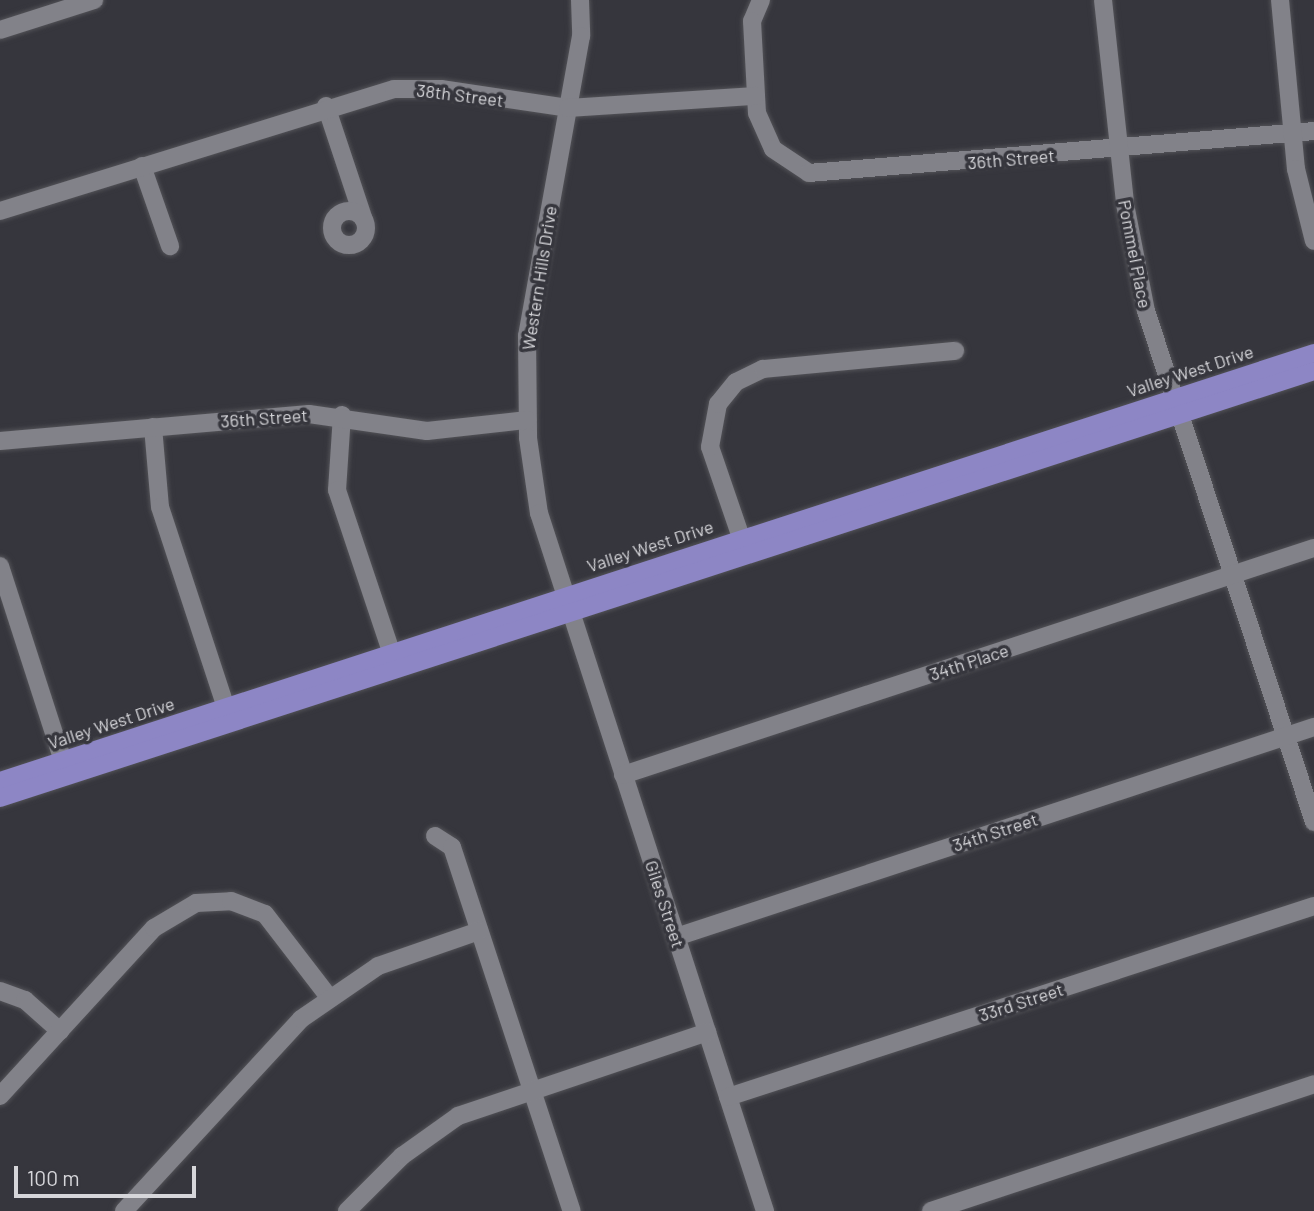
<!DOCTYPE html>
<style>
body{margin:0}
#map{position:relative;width:1314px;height:1211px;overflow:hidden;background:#36363d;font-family:Barlow,sans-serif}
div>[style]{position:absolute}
.roads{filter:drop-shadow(0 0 2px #525257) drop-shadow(0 0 2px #525257)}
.minor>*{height:18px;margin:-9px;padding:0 9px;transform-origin:9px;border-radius:9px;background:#828289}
.minor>.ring{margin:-9px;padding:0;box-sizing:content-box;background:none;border:18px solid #828289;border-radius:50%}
.major>*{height:18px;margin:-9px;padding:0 9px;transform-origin:9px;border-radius:9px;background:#8d86c5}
span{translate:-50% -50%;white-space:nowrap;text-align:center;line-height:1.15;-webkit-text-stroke:7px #36363d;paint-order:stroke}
.street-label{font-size:18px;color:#d6d6da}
.scale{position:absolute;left:14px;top:1166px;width:182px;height:32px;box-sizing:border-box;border:4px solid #d6d6da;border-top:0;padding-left:9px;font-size:21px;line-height:24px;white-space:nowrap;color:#d6d6da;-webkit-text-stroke:5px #36363d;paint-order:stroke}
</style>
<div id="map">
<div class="roads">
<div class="minor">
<div style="left:580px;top:0;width:36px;rotate:88deg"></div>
<div style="left:581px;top:36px;width:305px;rotate:100.2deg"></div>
<div style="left:527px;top:336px;width:102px;rotate:89.4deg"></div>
<div style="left:528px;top:438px;width:76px;rotate:81.7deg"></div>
<div style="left:539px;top:513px;width:734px;rotate:72.06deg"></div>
<div style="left:761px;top:0;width:23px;rotate:113deg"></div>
<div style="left:752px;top:21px;width:92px;rotate:86.9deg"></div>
<div style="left:757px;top:113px;width:39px;rotate:66deg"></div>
<div style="left:773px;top:149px;width:43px;rotate:33.7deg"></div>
<div style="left:809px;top:173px;width:507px;rotate:-4.75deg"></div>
<div style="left:1103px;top:0;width:205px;rotate:83.8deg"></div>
<div style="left:1125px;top:204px;width:109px;rotate:78.9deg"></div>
<div style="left:1146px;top:311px;width:538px;rotate:71.8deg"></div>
<div style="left:1280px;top:0;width:170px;rotate:84.6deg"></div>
<div style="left:1296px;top:169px;width:74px;rotate:76deg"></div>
<div style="left:0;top:30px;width:99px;rotate:-17.7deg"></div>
<div style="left:326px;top:106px;width:120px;rotate:71.6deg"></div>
<div style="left:142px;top:166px;width:85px;rotate:70.7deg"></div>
<div class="ring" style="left:332px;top:211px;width:16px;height:16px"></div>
<div style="left:0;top:211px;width:412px;rotate:-17.2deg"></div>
<div style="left:394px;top:89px;width:47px"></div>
<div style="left:441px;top:89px;width:128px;rotate:8.5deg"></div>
<div style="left:568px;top:108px;width:188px;rotate:-3.7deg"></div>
<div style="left:342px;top:415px;width:75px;rotate:93.8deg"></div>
<div style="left:337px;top:490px;width:186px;rotate:71.5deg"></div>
<div style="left:153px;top:427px;width:80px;rotate:85deg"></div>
<div style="left:160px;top:507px;width:224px;rotate:71.8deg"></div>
<div style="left:0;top:441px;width:310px;rotate:-5deg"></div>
<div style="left:309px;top:414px;width:119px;rotate:8.2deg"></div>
<div style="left:427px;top:431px;width:101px;rotate:-6.3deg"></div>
<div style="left:746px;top:552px;width:111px;rotate:-108.9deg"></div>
<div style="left:710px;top:447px;width:44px;rotate:-79.5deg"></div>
<div style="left:718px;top:404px;width:28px;rotate:-51deg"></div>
<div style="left:736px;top:382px;width:30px;rotate:-26deg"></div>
<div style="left:763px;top:369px;width:193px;rotate:-5.4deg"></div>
<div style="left:0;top:566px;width:218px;rotate:72.1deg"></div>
<div style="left:623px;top:775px;width:727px;rotate:-18.19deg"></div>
<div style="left:435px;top:836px;width:20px;rotate:33deg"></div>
<div style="left:452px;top:847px;width:383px;rotate:71.8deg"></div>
<div style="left:676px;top:937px;width:672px;rotate:-18.22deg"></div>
<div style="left:0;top:991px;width:27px;rotate:20deg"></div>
<div style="left:25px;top:1000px;width:47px;rotate:41.5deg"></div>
<div style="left:0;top:1096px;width:228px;rotate:-47.5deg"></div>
<div style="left:154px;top:928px;width:49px;rotate:-30.8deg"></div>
<div style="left:196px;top:903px;width:35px;rotate:-3deg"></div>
<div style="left:231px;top:901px;width:36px;rotate:21deg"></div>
<div style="left:265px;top:914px;width:105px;rotate:52.4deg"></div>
<div style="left:728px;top:1097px;width:616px;rotate:-18.05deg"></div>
<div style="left:124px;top:1211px;width:261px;rotate:-47.3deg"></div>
<div style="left:301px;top:1019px;width:93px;rotate:-34.5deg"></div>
<div style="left:378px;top:966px;width:107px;rotate:-19.1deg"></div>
<div style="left:347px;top:1211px;width:78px;rotate:-45deg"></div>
<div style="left:402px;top:1156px;width:69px;rotate:-35.5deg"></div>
<div style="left:458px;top:1116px;width:263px;rotate:-18.6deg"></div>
<div style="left:931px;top:1211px;width:404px;rotate:-18.3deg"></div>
</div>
<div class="major">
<div style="left:0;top:781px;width:1382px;rotate:-18.04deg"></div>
<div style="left:0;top:798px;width:1382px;rotate:-18deg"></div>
</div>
</div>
<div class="street-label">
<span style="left:460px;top:95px;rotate:7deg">38th Street</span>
<span style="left:1011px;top:159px;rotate:-5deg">36th Street</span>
<span style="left:1135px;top:254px;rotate:79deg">Pommel Place</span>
<span style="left:539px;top:278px;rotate:-81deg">Western Hills Drive</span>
<span style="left:1190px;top:371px;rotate:-18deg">Valley West Drive</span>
<span style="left:264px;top:418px;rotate:-4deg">36th Street</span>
<span style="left:650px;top:546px;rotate:-18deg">Valley West Drive</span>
<span style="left:969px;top:662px;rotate:-18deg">34th Place</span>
<span style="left:111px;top:723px;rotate:-18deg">Valley West Drive</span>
<span style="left:995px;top:832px;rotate:-18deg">34th Street</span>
<span style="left:665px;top:904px;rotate:72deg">Giles Street</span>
<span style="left:1021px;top:1002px;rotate:-18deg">33rd Street</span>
</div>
<div class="scale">100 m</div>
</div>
